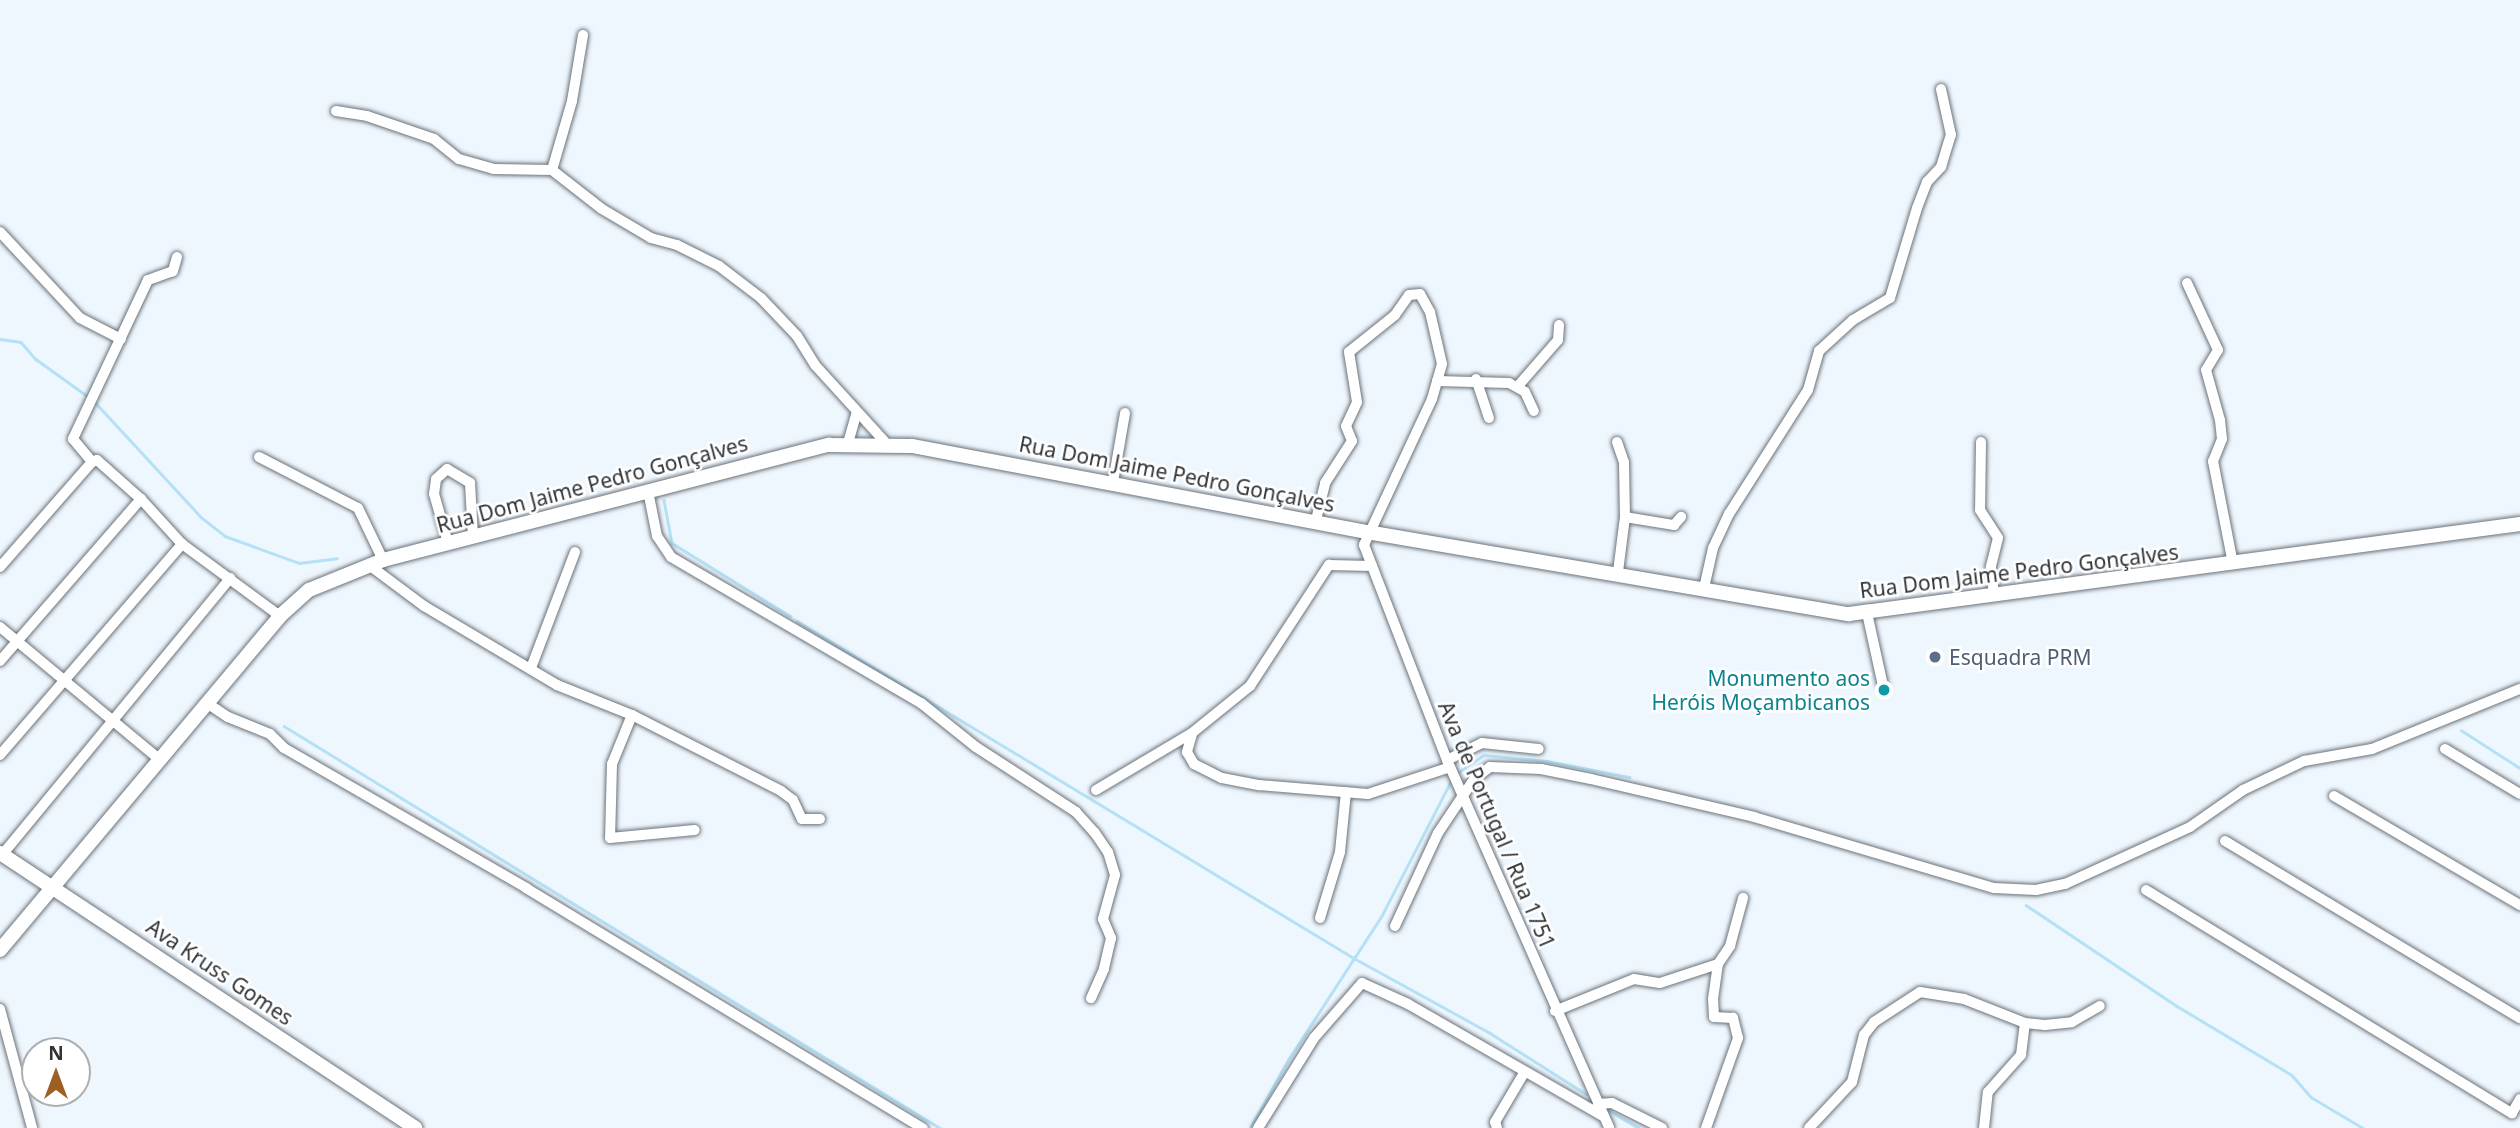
<!DOCTYPE html>
<meta charset="utf-8">
<style>
body{margin:0}
#map{position:relative;width:2520px;height:1128px;overflow:hidden;background:#eff7fe;font-family:"Noto Sans",sans-serif}
div>[style]{position:absolute}
.stream>*{height:2.5px;margin:-1.25px;padding:0 1.25px;transform-origin:1.25px;border-radius:1.25px;background:#b5e1f7}
.roads{filter:drop-shadow(0 0 2px #6a727a) drop-shadow(0 0 2px #6a727a)}
.street>*{height:10px;margin:-5px;padding:0 5px;transform-origin:5px;border-radius:5px;background:#fff}
.secondary>*{height:14px;margin:-7px;padding:0 7px;transform-origin:7px;border-radius:7px;background:#fff}
.dots>*{width:19px;height:19px;translate:-50% -50%;box-sizing:border-box;border:4px solid #fff;border-radius:50%}
span{translate:-50% -50%;white-space:nowrap;text-align:center;line-height:1.15;-webkit-text-stroke:5px #fff;paint-order:stroke}
.street-label{font-size:21px;color:#303437}
.service-label{font-size:21px;color:#4e5e75}
.left{translate:0 -50%;text-align:left}
.culture-label{font-size:21px;color:#0d838f}
.right{translate:-100% -50%;text-align:right}
.north{position:absolute;left:21px;top:1037px;width:70px;height:70px;box-sizing:border-box;background:#fff;border:2px solid #acaeaf;border-radius:50%;rotate:0deg;font-size:19px;font-weight:700;line-height:28px;text-align:center;color:#303437}
.north::after{content:'';display:block;margin:auto;width:24px;height:32px;background:#9d6024;clip-path:polygon(50% 0,100% 100%,50% 72%,0 100%)}
</style>
<div id="map">
<div class="stream">
<div style="left:0;top:339px;width:21px;rotate:8deg"></div>
<div style="left:21px;top:342px;width:23px;rotate:49deg"></div>
<div style="left:36px;top:359px;width:67px;rotate:35.8deg"></div>
<div style="left:95px;top:402px;width:156px;rotate:47.3deg"></div>
<div style="left:201px;top:517px;width:31px;rotate:38deg"></div>
<div style="left:225px;top:536px;width:79px;rotate:20deg"></div>
<div style="left:299px;top:563px;width:38px;rotate:-7deg"></div>
<div style="left:664px;top:500px;width:44px;rotate:79.5deg"></div>
<div style="left:672px;top:543px;width:139px;rotate:31.7deg"></div>
<div style="left:797px;top:621px;width:649px;rotate:31.19deg"></div>
<div style="left:1352px;top:957px;width:158px;rotate:28.8deg"></div>
<div style="left:1490px;top:1033px;width:114px;rotate:32.4deg"></div>
<div style="left:284px;top:726px;width:769px;rotate:31.5deg"></div>
<div style="left:2461px;top:730px;width:70px;rotate:32.8deg"></div>
<div style="left:1457px;top:773px;width:32px;rotate:-34deg"></div>
<div style="left:1484px;top:755px;width:63px;rotate:5.4deg"></div>
<div style="left:1547px;top:761px;width:84px;rotate:11deg"></div>
<div style="left:2026px;top:905px;width:182px;rotate:33.8deg"></div>
<div style="left:2177px;top:1006px;width:134px;rotate:31deg"></div>
<div style="left:2292px;top:1075px;width:29px;rotate:49deg"></div>
<div style="left:2311px;top:1097px;width:61px;rotate:30.8deg"></div>
<div style="left:1603px;top:1107px;width:42px;rotate:30.3deg"></div>
<div style="left:1250px;top:1128px;width:78px;rotate:-60.8deg"></div>
<div style="left:1288px;top:1060px;width:173px;rotate:-57deg"></div>
<div style="left:1382px;top:915px;width:151px;rotate:-62.8deg"></div>
</div>
<div class="roads">
<div class="street">
<div style="left:336px;top:111px;width:31px;rotate:9deg"></div>
<div style="left:367px;top:116px;width:71px;rotate:18.9deg"></div>
<div style="left:434px;top:139px;width:32px;rotate:39deg"></div>
<div style="left:459px;top:159px;width:36px;rotate:16deg"></div>
<div style="left:494px;top:169px;width:58px;rotate:1deg"></div>
<div style="left:552px;top:170px;width:63px;rotate:38deg"></div>
<div style="left:602px;top:209px;width:57px;rotate:30.6deg"></div>
<div style="left:651px;top:238px;width:27px;rotate:15deg"></div>
<div style="left:677px;top:245px;width:47px;rotate:26.6deg"></div>
<div style="left:719px;top:266px;width:53px;rotate:37.3deg"></div>
<div style="left:761px;top:298px;width:52px;rotate:46.5deg"></div>
<div style="left:797px;top:336px;width:34px;rotate:58deg"></div>
<div style="left:815px;top:365px;width:105px;rotate:47.7deg"></div>
<div style="left:552px;top:170px;width:72px;rotate:-73.8deg"></div>
<div style="left:572px;top:101px;width:67px;rotate:-80.5deg"></div>
<div style="left:0;top:232px;width:117px;rotate:47.1deg"></div>
<div style="left:80px;top:318px;width:46px;rotate:27.1deg"></div>
<div style="left:177px;top:257px;width:15px;rotate:106deg"></div>
<div style="left:173px;top:271px;width:27px;rotate:160deg"></div>
<div style="left:148px;top:280px;width:176px;rotate:115.3deg"></div>
<div style="left:73px;top:439px;width:30px;rotate:50deg"></div>
<div style="left:92px;top:462px;width:5px;rotate:-22deg"></div>
<div style="left:97px;top:460px;width:59px;rotate:41.6deg"></div>
<div style="left:141px;top:499px;width:61px;rotate:47.7deg"></div>
<div style="left:182px;top:544px;width:122px;rotate:36.3deg"></div>
<div style="left:2187px;top:283px;width:74px;rotate:65.2deg"></div>
<div style="left:2218px;top:350px;width:23px;rotate:121deg"></div>
<div style="left:2206px;top:370px;width:52px;rotate:74.4deg"></div>
<div style="left:2220px;top:420px;width:19px;rotate:84deg"></div>
<div style="left:2222px;top:439px;width:24px;rotate:112deg"></div>
<div style="left:2213px;top:461px;width:105px;rotate:79deg"></div>
<div style="left:1476px;top:379px;width:41px;rotate:71.6deg"></div>
<div style="left:1437px;top:381px;width:72px;rotate:1.6deg"></div>
<div style="left:1509px;top:383px;width:18px;rotate:29deg"></div>
<div style="left:1525px;top:392px;width:21px;rotate:65deg"></div>
<div style="left:1518px;top:386px;width:61px;rotate:-49deg"></div>
<div style="left:1558px;top:340px;width:15px;rotate:-86deg"></div>
<div style="left:1617px;top:442px;width:21px;rotate:71deg"></div>
<div style="left:1624px;top:462px;width:55px;rotate:89deg"></div>
<div style="left:1625px;top:517px;width:55px;rotate:97.3deg"></div>
<div style="left:1981px;top:442px;width:68px;rotate:90.8deg"></div>
<div style="left:1980px;top:510px;width:33px;rotate:57deg"></div>
<div style="left:1998px;top:538px;width:30px;rotate:104deg"></div>
<div style="left:1991px;top:567px;width:28px;rotate:84deg"></div>
<div style="left:848px;top:443px;width:32px;rotate:-74deg"></div>
<div style="left:259px;top:457px;width:111px;rotate:27.3deg"></div>
<div style="left:358px;top:508px;width:58px;rotate:64.3deg"></div>
<div style="left:1113px;top:482px;width:70px;rotate:-80.1deg"></div>
<div style="left:648px;top:491px;width:46px;rotate:78.7deg"></div>
<div style="left:657px;top:536px;width:25px;rotate:56deg"></div>
<div style="left:671px;top:557px;width:290px;rotate:30.3deg"></div>
<div style="left:921px;top:703px;width:70px;rotate:38.7deg"></div>
<div style="left:976px;top:747px;width:119px;rotate:33deg"></div>
<div style="left:1076px;top:812px;width:28px;rotate:48deg"></div>
<div style="left:1095px;top:833px;width:23px;rotate:56deg"></div>
<div style="left:1108px;top:852px;width:24px;rotate:73deg"></div>
<div style="left:1115px;top:875px;width:46px;rotate:105.3deg"></div>
<div style="left:1103px;top:919px;width:21px;rotate:67deg"></div>
<div style="left:1111px;top:938px;width:32px;rotate:103deg"></div>
<div style="left:1104px;top:969px;width:32px;rotate:114deg"></div>
<div style="left:1625px;top:517px;width:50px;rotate:9.3deg"></div>
<div style="left:1674px;top:525px;width:11px;rotate:-49deg"></div>
<div style="left:1316px;top:520px;width:38px;rotate:-76deg"></div>
<div style="left:1325px;top:483px;width:50px;rotate:-57.3deg"></div>
<div style="left:1352px;top:441px;width:16px;rotate:-112deg"></div>
<div style="left:1346px;top:426px;width:26px;rotate:-65deg"></div>
<div style="left:1357px;top:402px;width:51px;rotate:-99.1deg"></div>
<div style="left:1349px;top:352px;width:59px;rotate:-38.8deg"></div>
<div style="left:1395px;top:315px;width:24px;rotate:-55deg"></div>
<div style="left:1409px;top:295px;width:11px;rotate:-5deg"></div>
<div style="left:1420px;top:294px;width:21px;rotate:61deg"></div>
<div style="left:1430px;top:312px;width:53px;rotate:77deg"></div>
<div style="left:1442px;top:364px;width:36px;rotate:106deg"></div>
<div style="left:1432px;top:399px;width:161px;rotate:115deg"></div>
<div style="left:1364px;top:545px;width:230px;rotate:68.9deg"></div>
<div style="left:1447px;top:760px;width:402px;rotate:66.2deg"></div>
<div style="left:448px;top:543px;width:51px;rotate:-105.9deg"></div>
<div style="left:434px;top:494px;width:15px;rotate:-82deg"></div>
<div style="left:436px;top:479px;width:15px;rotate:-42deg"></div>
<div style="left:447px;top:469px;width:27px;rotate:31deg"></div>
<div style="left:470px;top:483px;width:54px;rotate:86.8deg"></div>
<div style="left:369px;top:565px;width:69px;rotate:36.7deg"></div>
<div style="left:424px;top:606px;width:155px;rotate:30.7deg"></div>
<div style="left:557px;top:685px;width:81px;rotate:21.8deg"></div>
<div style="left:632px;top:715px;width:167px;rotate:27deg"></div>
<div style="left:781px;top:791px;width:15px;rotate:37deg"></div>
<div style="left:793px;top:800px;width:21px;rotate:65deg"></div>
<div style="left:802px;top:819px;width:18px"></div>
<div style="left:0;top:567px;width:140px;rotate:-48.8deg"></div>
<div style="left:1704px;top:588px;width:41px;rotate:-77.3deg"></div>
<div style="left:1713px;top:548px;width:38px;rotate:-65deg"></div>
<div style="left:1729px;top:514px;width:147px;rotate:-57.5deg"></div>
<div style="left:1808px;top:390px;width:41px;rotate:-74.2deg"></div>
<div style="left:1819px;top:351px;width:46px;rotate:-42.4deg"></div>
<div style="left:1853px;top:320px;width:43px;rotate:-30.7deg"></div>
<div style="left:1890px;top:298px;width:94px;rotate:-73.3deg"></div>
<div style="left:1917px;top:208px;width:28px;rotate:-69deg"></div>
<div style="left:1927px;top:182px;width:21px;rotate:-47deg"></div>
<div style="left:1941px;top:167px;width:34px;rotate:-73deg"></div>
<div style="left:1951px;top:135px;width:47px;rotate:-102.3deg"></div>
<div style="left:1867px;top:613px;width:75px;rotate:77.6deg"></div>
<div style="left:0;top:627px;width:208px;rotate:39.7deg"></div>
<div style="left:0;top:661px;width:215px;rotate:-49deg"></div>
<div style="left:531px;top:668px;width:124px;rotate:-69.2deg"></div>
<div style="left:207px;top:703px;width:25px;rotate:34deg"></div>
<div style="left:228px;top:717px;width:45px;rotate:22deg"></div>
<div style="left:270px;top:734px;width:20px;rotate:45deg"></div>
<div style="left:284px;top:748px;width:280px;rotate:30deg"></div>
<div style="left:526px;top:888px;width:464px;rotate:31.2deg"></div>
<div style="left:632px;top:715px;width:53px;rotate:112.2deg"></div>
<div style="left:612px;top:764px;width:74px;rotate:91.5deg"></div>
<div style="left:610px;top:838px;width:85px;rotate:-5.4deg"></div>
<div style="left:1192px;top:734px;width:19px;rotate:106deg"></div>
<div style="left:1187px;top:752px;width:14px;rotate:60deg"></div>
<div style="left:1194px;top:764px;width:31px;rotate:27deg"></div>
<div style="left:1222px;top:778px;width:38px;rotate:11deg"></div>
<div style="left:1259px;top:785px;width:109px;rotate:4.7deg"></div>
<div style="left:1368px;top:794px;width:86px;rotate:-18.2deg"></div>
<div style="left:2445px;top:749px;width:87px;rotate:31deg"></div>
<div style="left:0;top:755px;width:279px;rotate:-49.2deg"></div>
<div style="left:1447px;top:760px;width:39px;rotate:-26deg"></div>
<div style="left:1482px;top:743px;width:57px;rotate:6deg"></div>
<div style="left:1096px;top:790px;width:112px;rotate:-30.7deg"></div>
<div style="left:1192px;top:733px;width:75px;rotate:-39deg"></div>
<div style="left:1250px;top:686px;width:145px;rotate:-56.9deg"></div>
<div style="left:1329px;top:565px;width:43px;rotate:1.3deg"></div>
<div style="left:2334px;top:796px;width:216px;rotate:30.4deg"></div>
<div style="left:2225px;top:841px;width:344px;rotate:31deg"></div>
<div style="left:2px;top:855px;width:359px;rotate:-50.5deg"></div>
<div style="left:2146px;top:890px;width:429px;rotate:31.4deg"></div>
<div style="left:2512px;top:1113px;width:16px;rotate:-60deg"></div>
<div style="left:1320px;top:918px;width:69px;rotate:-73.1deg"></div>
<div style="left:1340px;top:852px;width:60px;rotate:-84.3deg"></div>
<div style="left:1395px;top:926px;width:102px;rotate:-65.2deg"></div>
<div style="left:1438px;top:833px;width:65px;rotate:-56.3deg"></div>
<div style="left:1474px;top:779px;width:20px;rotate:-37deg"></div>
<div style="left:1490px;top:767px;width:51px;rotate:2.2deg"></div>
<div style="left:1541px;top:769px;width:51px;rotate:11.3deg"></div>
<div style="left:1591px;top:779px;width:167px;rotate:13.1deg"></div>
<div style="left:1754px;top:817px;width:250px;rotate:16.5deg"></div>
<div style="left:1994px;top:888px;width:42px;rotate:2.7deg"></div>
<div style="left:2036px;top:890px;width:30px;rotate:-12deg"></div>
<div style="left:2065px;top:884px;width:137px;rotate:-24.5deg"></div>
<div style="left:2190px;top:827px;width:65px;rotate:-34.9deg"></div>
<div style="left:2243px;top:790px;width:68px;rotate:-25.4deg"></div>
<div style="left:2304px;top:761px;width:69px;rotate:-10deg"></div>
<div style="left:2372px;top:749px;width:160px;rotate:-22.1deg"></div>
<div style="left:0;top:1009px;width:123px;rotate:74.9deg"></div>
<div style="left:1555px;top:1011px;width:85px;rotate:-22.1deg"></div>
<div style="left:1634px;top:979px;width:26px;rotate:9deg"></div>
<div style="left:1660px;top:983px;width:61px;rotate:-18.1deg"></div>
<div style="left:1598px;top:1104px;width:14px;rotate:-4deg"></div>
<div style="left:1612px;top:1103px;width:56px;rotate:26.6deg"></div>
<div style="left:1258px;top:1128px;width:106px;rotate:-58.1deg"></div>
<div style="left:1314px;top:1038px;width:73px;rotate:-48.9deg"></div>
<div style="left:1362px;top:983px;width:51px;rotate:24.5deg"></div>
<div style="left:1408px;top:1004px;width:225px;rotate:29.9deg"></div>
<div style="left:1497px;top:1128px;width:6px;rotate:-108deg"></div>
<div style="left:1495px;top:1122px;width:57px;rotate:-59.4deg"></div>
<div style="left:1706px;top:1128px;width:96px;rotate:-70.4deg"></div>
<div style="left:1738px;top:1038px;width:21px;rotate:-104deg"></div>
<div style="left:1733px;top:1018px;width:19px;rotate:-177deg"></div>
<div style="left:1714px;top:1017px;width:18px;rotate:-93deg"></div>
<div style="left:1713px;top:999px;width:35px;rotate:-82deg"></div>
<div style="left:1718px;top:964px;width:22px;rotate:-56deg"></div>
<div style="left:1730px;top:946px;width:50px;rotate:-74.8deg"></div>
<div style="left:1809px;top:1128px;width:63px;rotate:-46.9deg"></div>
<div style="left:1852px;top:1082px;width:49px;rotate:-75.7deg"></div>
<div style="left:1864px;top:1035px;width:16px;rotate:-52deg"></div>
<div style="left:1874px;top:1022px;width:55px;rotate:-33.1deg"></div>
<div style="left:1920px;top:992px;width:45px;rotate:9deg"></div>
<div style="left:1964px;top:999px;width:66px;rotate:21.5deg"></div>
<div style="left:2025px;top:1023px;width:20px;rotate:6deg"></div>
<div style="left:2045px;top:1025px;width:27px;rotate:-6deg"></div>
<div style="left:2072px;top:1022px;width:32px;rotate:-30deg"></div>
<div style="left:1984px;top:1128px;width:36px;rotate:-84deg"></div>
<div style="left:1988px;top:1092px;width:50px;rotate:-48.3deg"></div>
<div style="left:2021px;top:1055px;width:32px;rotate:-83deg"></div>
</div>
<div class="secondary">
<div style="left:0;top:853px;width:498px;rotate:33.5deg"></div>
<div style="left:0;top:950px;width:436px;rotate:-50deg"></div>
<div style="left:280px;top:616px;width:39px;rotate:-42deg"></div>
<div style="left:309px;top:590px;width:80px;rotate:-22.1deg"></div>
<div style="left:383px;top:560px;width:461px;rotate:-14.5deg"></div>
<div style="left:829px;top:445px;width:83px;rotate:0.7deg"></div>
<div style="left:912px;top:446px;width:463px;rotate:10.7deg"></div>
<div style="left:1367px;top:532px;width:489px;rotate:9.7deg"></div>
<div style="left:1849px;top:614px;width:677px;rotate:-7.64deg"></div>
</div>
</div>
<div class="dots">
<div style="left:1935px;top:657px;background:#5c6f8a"></div>
<div style="left:1884px;top:690px;background:#0f9aa8"></div>
</div>
<div class="street-label">
<span style="left:1177px;top:474px;rotate:11deg">Rua Dom Jaime Pedro Gonçalves</span>
<span style="left:592px;top:484px;rotate:-15deg">Rua Dom Jaime Pedro Gonçalves</span>
<span style="left:2019px;top:571px;rotate:-7deg">Rua Dom Jaime Pedro Gonçalves</span>
<span style="left:1497px;top:825px;rotate:67deg">Ava de Portugal / Rua 1751</span>
<span style="left:220px;top:972px;rotate:34deg">Ava Kruss Gomes</span>
</div>
<div class="service-label">
<span class="left" style="left:1949px;top:657px">Esquadra PRM</span>
</div>
<div class="culture-label">
<span class="right" style="left:1870px;top:690px">Monumento aos<br>Heróis Moçambicanos</span>
</div>
<div class="north">N</div>
</div>
